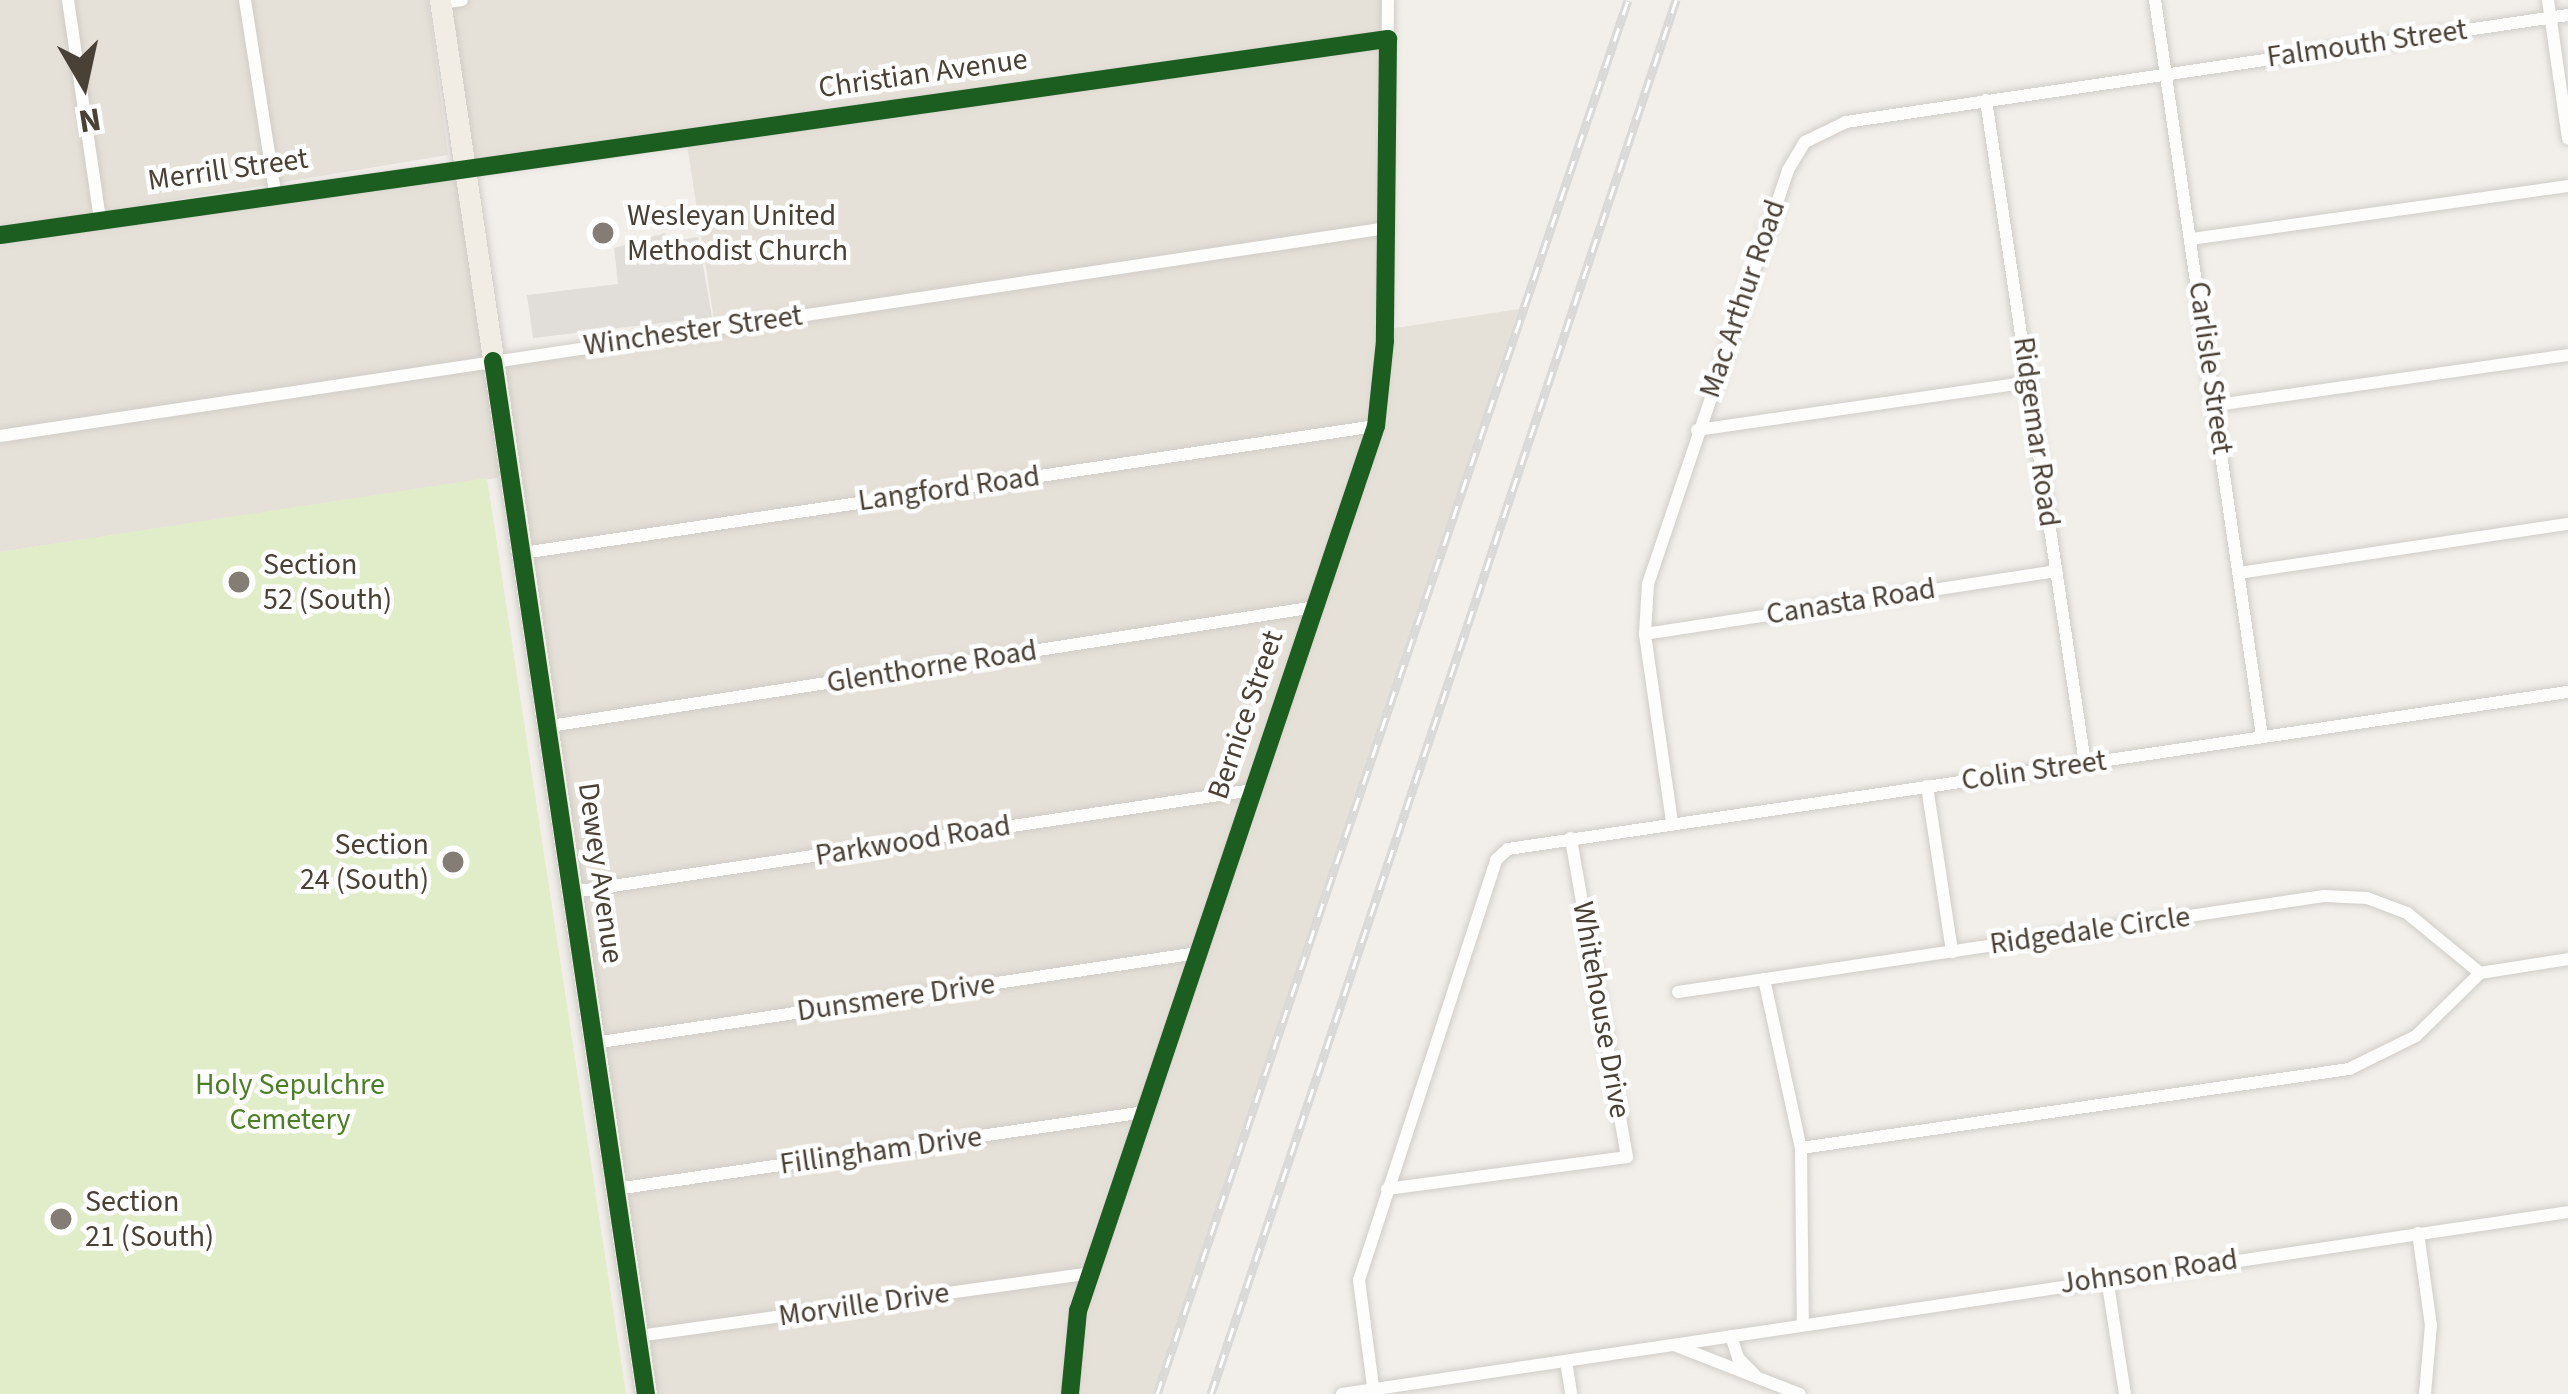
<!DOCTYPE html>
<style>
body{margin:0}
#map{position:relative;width:2568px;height:1394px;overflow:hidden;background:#f2efeb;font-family:"Source Sans 3",sans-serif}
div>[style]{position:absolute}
.residential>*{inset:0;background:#e6e1d8}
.green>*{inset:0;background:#e1edc9}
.parking>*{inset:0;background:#e1deda}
.roads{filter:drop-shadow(0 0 3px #d0cdc8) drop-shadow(0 0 3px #d0cdc8)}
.minor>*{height:12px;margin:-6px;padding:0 6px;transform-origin:6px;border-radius:6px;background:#fdfdfc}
.primary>*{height:21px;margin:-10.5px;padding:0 10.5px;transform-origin:10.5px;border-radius:10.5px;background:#f1ece4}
.rail>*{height:9px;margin-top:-4.5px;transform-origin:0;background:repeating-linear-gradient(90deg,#fff 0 14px,#d9d9d8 0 28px);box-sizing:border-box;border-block:3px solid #d9d9d8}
.cycleway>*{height:18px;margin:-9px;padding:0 9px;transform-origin:9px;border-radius:9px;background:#1b5e20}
.dots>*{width:33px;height:33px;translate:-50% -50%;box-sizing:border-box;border:6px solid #fff;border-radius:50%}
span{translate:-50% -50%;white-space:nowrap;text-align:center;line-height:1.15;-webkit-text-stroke:9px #fff;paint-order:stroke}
.street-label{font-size:30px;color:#494036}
.poi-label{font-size:30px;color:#494036}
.left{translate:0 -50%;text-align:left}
.right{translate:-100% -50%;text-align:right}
.park-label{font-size:30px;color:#4c7f25}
.north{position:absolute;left:24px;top:24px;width:120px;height:120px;-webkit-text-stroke:9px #fff;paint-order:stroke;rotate:171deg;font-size:33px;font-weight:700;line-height:48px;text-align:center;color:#494036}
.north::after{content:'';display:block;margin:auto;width:42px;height:54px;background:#494036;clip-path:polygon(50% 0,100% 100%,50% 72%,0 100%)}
</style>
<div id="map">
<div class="residential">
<div style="clip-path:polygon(0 0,428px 0,448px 155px,0 229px)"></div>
<div style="clip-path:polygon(evenodd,440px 0,1386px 0,1382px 330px,1519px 309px,1157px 1394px,646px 1394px,510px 476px,0 552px,0 236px,465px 167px,440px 0,686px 138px,715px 327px,494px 360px,466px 168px,686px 138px)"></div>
</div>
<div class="green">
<div style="clip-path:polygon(487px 478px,626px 1394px,0 1394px,0 552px)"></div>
</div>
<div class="parking">
<div style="clip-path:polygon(665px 233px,667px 242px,698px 237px,712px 317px,533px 338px,527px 295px,618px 284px,614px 248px)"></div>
</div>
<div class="roads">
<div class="minor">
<div style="left:68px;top:0;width:221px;rotate:81.7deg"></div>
<div style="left:245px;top:0;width:194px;rotate:81.1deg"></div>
<div style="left:2155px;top:0;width:744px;rotate:81.73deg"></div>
<div style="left:2548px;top:0;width:140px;rotate:81.8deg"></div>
<div style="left:441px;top:3px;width:21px;rotate:-8deg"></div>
<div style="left:1986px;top:100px;width:670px;rotate:81.51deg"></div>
<div style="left:0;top:235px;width:1402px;rotate:-8.04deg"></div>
<div style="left:2191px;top:239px;width:381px;rotate:-8deg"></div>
<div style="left:2217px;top:405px;width:355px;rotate:-8.1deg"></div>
<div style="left:1697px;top:430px;width:335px;rotate:-8.2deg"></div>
<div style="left:0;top:436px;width:1403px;rotate:-8.53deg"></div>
<div style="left:523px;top:553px;width:862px;rotate:-8.47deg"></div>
<div style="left:2239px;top:573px;width:333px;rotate:-8.5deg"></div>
<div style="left:1645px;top:634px;width:416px;rotate:-8.7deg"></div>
<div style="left:550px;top:726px;width:774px;rotate:-8.84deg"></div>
<div style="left:1927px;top:786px;width:168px;rotate:81.4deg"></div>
<div style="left:1672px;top:822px;width:190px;rotate:-98.2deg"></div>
<div style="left:1645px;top:634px;width:50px;rotate:-86.6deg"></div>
<div style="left:1648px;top:584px;width:437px;rotate:-71.3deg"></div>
<div style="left:1788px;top:170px;width:33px;rotate:-59deg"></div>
<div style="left:1805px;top:142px;width:46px;rotate:-26deg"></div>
<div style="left:1846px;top:122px;width:730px;rotate:-8.43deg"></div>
<div style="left:573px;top:892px;width:687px;rotate:-8.54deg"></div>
<div style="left:1764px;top:979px;width:173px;rotate:77.7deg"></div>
<div style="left:1801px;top:1148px;width:177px;rotate:89.4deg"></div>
<div style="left:1678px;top:992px;width:653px;rotate:-8.45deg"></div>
<div style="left:2324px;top:896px;width:43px;rotate:2.7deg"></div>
<div style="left:2367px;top:898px;width:43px;rotate:20.6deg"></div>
<div style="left:2407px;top:913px;width:94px;rotate:39.4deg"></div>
<div style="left:2480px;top:973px;width:89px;rotate:-9deg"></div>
<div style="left:594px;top:1043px;width:611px;rotate:-8.48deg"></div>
<div style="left:1801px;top:1148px;width:554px;rotate:-8.2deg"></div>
<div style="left:2349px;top:1069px;width:75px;rotate:-26.2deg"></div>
<div style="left:2416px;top:1036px;width:90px;rotate:-44.5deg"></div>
<div style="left:616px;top:1189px;width:535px;rotate:-8.28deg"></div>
<div style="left:1387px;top:1189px;width:242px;rotate:-7.6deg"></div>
<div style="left:1627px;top:1157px;width:324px;rotate:-100deg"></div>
<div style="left:2418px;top:1233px;width:93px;rotate:82deg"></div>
<div style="left:2431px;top:1325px;width:69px;rotate:95deg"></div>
<div style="left:2107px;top:1278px;width:117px;rotate:81.2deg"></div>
<div style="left:638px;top:1336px;width:456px;rotate:-7.9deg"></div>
<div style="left:1731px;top:1336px;width:23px;rotate:72deg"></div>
<div style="left:1738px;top:1358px;width:23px;rotate:45deg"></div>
<div style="left:1674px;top:1345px;width:135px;rotate:21.3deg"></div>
<div style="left:1566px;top:1361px;width:33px;rotate:81deg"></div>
<div style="left:1070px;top:1394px;width:83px;rotate:-84.5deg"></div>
<div style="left:1078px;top:1311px;width:934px;rotate:-71.39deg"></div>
<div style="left:1376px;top:426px;width:85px;rotate:-84deg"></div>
<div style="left:1385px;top:341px;width:341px;rotate:-89.5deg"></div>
<div style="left:1342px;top:1394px;width:1239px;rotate:-8.44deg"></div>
<div style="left:1374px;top:1394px;width:115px;rotate:-97.5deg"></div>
<div style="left:1359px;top:1280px;width:442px;rotate:-71.9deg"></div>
<div style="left:1496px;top:860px;width:16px;rotate:-43deg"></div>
<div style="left:1508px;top:849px;width:1072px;rotate:-8.43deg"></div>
</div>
<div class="primary">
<div style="left:440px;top:0;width:1409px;rotate:81.59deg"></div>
</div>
</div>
<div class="rail">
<div style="left:1157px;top:1394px;width:1471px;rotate:-71.33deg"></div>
<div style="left:1211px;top:1394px;width:1470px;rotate:-71.55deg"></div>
</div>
<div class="cycleway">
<div style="left:0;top:235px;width:1402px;rotate:-8.04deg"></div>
<div style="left:1388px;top:39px;width:302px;rotate:90.6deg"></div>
<div style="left:1385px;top:341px;width:85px;rotate:96deg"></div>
<div style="left:1376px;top:426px;width:934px;rotate:108.61deg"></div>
<div style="left:1078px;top:1311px;width:83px;rotate:95.5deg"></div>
<div style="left:493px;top:361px;width:1044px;rotate:81.58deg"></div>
</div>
<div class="dots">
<div style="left:603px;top:233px;background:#847d75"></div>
<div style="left:239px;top:582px;background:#847d75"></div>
<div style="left:453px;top:862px;background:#847d75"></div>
<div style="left:61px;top:1219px;background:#847d75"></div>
</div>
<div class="street-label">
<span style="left:2367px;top:44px;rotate:-8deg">Falmouth Street</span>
<span style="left:923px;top:74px;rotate:-8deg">Christian Avenue</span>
<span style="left:228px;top:170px;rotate:-8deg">Merrill Street</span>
<span style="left:1743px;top:299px;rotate:-71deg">Mac Arthur Road</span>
<span style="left:693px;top:331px;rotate:-8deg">Winchester Street</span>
<span style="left:2210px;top:368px;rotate:82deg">Carlisle Street</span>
<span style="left:2036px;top:432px;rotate:82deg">Ridgemar Road</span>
<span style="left:949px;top:489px;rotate:-8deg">Langford Road</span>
<span style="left:1851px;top:602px;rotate:-9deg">Canasta Road</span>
<span style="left:932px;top:667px;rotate:-9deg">Glenthorne Road</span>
<span style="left:1246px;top:715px;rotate:-71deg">Bernice Street</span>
<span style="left:2034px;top:771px;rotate:-8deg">Colin Street</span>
<span style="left:913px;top:841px;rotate:-9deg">Parkwood Road</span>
<span style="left:600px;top:873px;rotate:82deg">Dewey Avenue</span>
<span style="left:2090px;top:931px;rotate:-8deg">Ridgedale Circle</span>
<span style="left:896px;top:998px;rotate:-8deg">Dunsmere Drive</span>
<span style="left:1601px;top:1010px;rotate:80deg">Whitehouse Drive</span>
<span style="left:881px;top:1151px;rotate:-8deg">Fillingham Drive</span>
<span style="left:2149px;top:1272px;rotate:-8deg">Johnson Road</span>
<span style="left:864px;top:1305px;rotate:-8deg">Morville Drive</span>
</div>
<div class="poi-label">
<span class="left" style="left:627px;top:233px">Wesleyan United<br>Methodist Church</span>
<span class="left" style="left:263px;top:582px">Section<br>52 (South)</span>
<span class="right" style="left:429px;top:862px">Section<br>24 (South)</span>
<span class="left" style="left:85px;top:1219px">Section<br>21 (South)</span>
</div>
<div class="park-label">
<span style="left:290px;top:1102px">Holy Sepulchre<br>Cemetery</span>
</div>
<div class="north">N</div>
</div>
